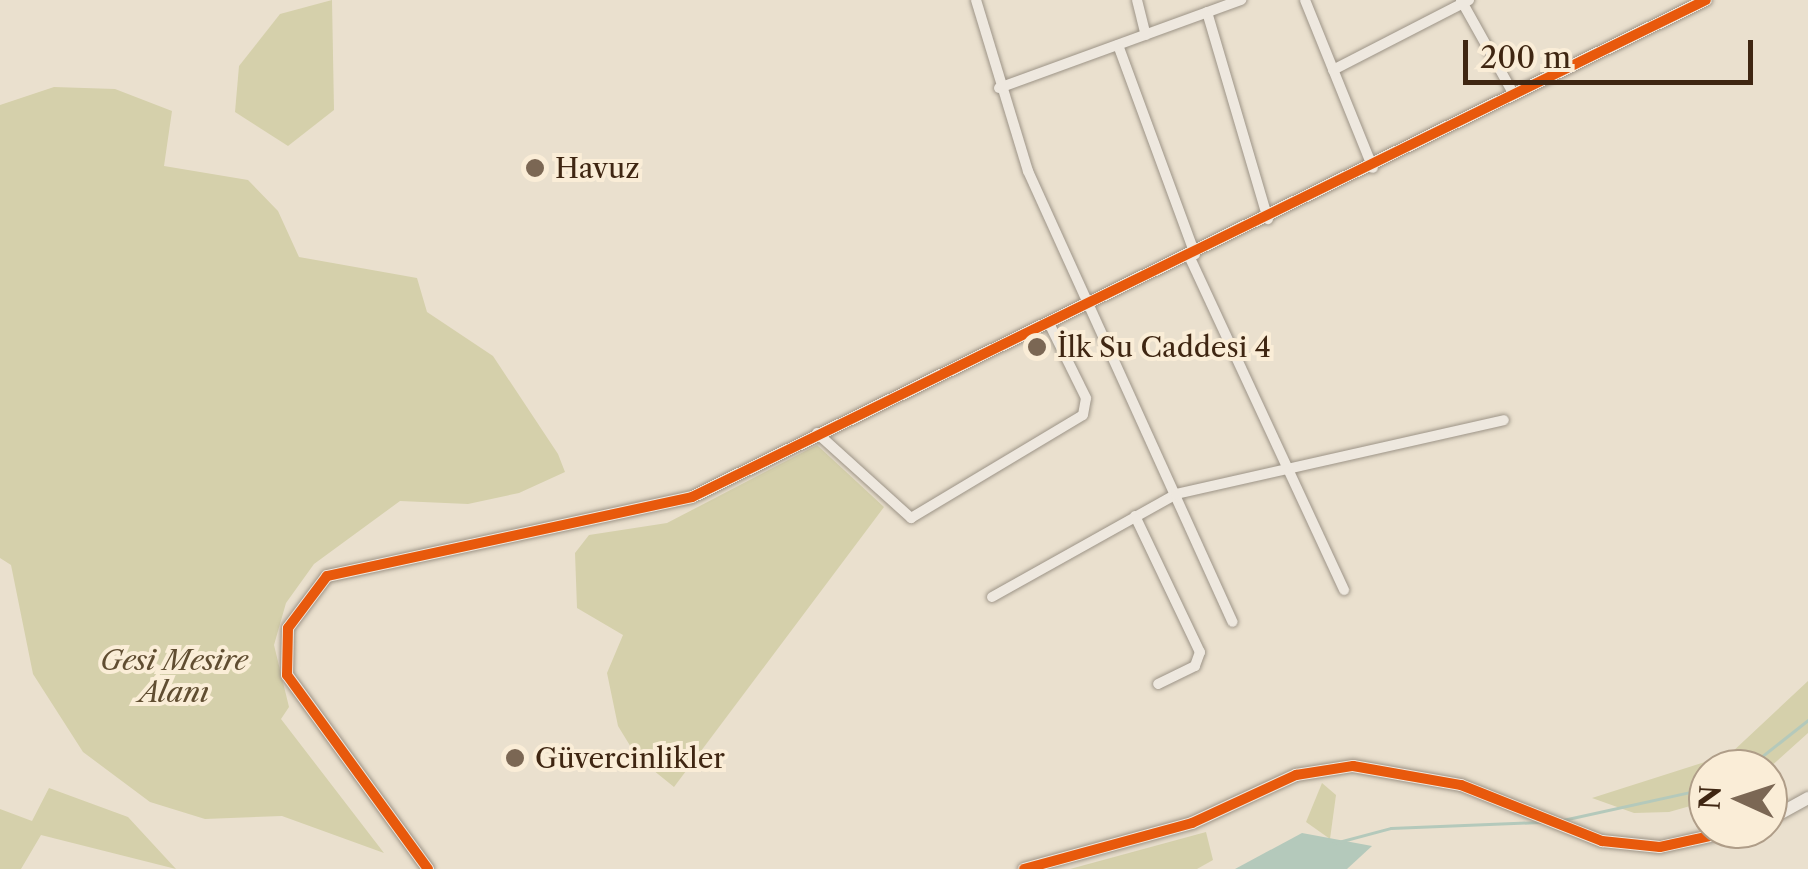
<!DOCTYPE html>
<meta charset="utf-8">
<style>
body{margin:0}
#map{position:relative;width:1808px;height:869px;overflow:hidden;background:#eae0ce;font-family:"Libre Caslon Text",serif}
div>[style]{position:absolute}
.green>*{inset:0;background:#d5d0ab}
.water>*{inset:0;background:#b4c9bb}
.stream>*{height:2.5px;margin:-1.25px;padding:0 1.25px;transform-origin:1.25px;border-radius:1.25px;background:#b4c9bb}
.roads{filter:drop-shadow(0 0 2px #9d9487) drop-shadow(0 0 2px #9d9487)}
.minor>*{height:10px;margin:-5px;padding:0 5px;transform-origin:5px;border-radius:5px;background:#eee8df}
.tertiary>*{height:12px;margin:-6px;padding:0 6px;transform-origin:6px;border-radius:6px;background:#eee8df}
.cycleway>*{height:10px;margin:-5px;padding:0 5px;transform-origin:5px;border-radius:5px;background:#e8590c}
.dots>*{width:28px;height:28px;translate:-50% -50%;box-sizing:border-box;border:5px solid #faedd7;border-radius:50%}
span{translate:-50% -50%;white-space:nowrap;text-align:center;line-height:1.15;-webkit-text-stroke:8px #faedd7;paint-order:stroke}
.poi-label{font-size:28px;color:#3f2612}
.left{translate:0 -50%;text-align:left}
.park-label{font-size:28px;color:#604d31;font-style:italic}
.north{position:absolute;left:1688px;top:749px;width:100px;height:100px;box-sizing:border-box;background:#faedd7;border:2px solid #af9d88;border-radius:50%;rotate:273deg;font-size:28px;font-weight:700;line-height:40px;text-align:center;color:#3f2612}
.north::after{content:'';display:block;margin:auto;width:35px;height:45px;background:#7b6754;clip-path:polygon(50% 0,100% 100%,50% 72%,0 100%)}
.scale{position:absolute;left:1463px;top:40px;width:290px;height:45px;box-sizing:border-box;border:5px solid #3f2612;border-top:0;padding-left:12px;font-size:30px;line-height:35px;white-space:nowrap;color:#3f2612;-webkit-text-stroke:8px #faedd7;paint-order:stroke}
</style>
<div id="map">
<div class="green">
<div style="clip-path:polygon(332px 0,334px 110px,288px 146px,235px 112px,239px 66px,280px 14px)"></div>
<div style="clip-path:polygon(54px 87px,115px 89px,172px 111px,164px 166px,248px 180px,278px 211px,299px 257px,417px 278px,427px 312px,493px 356px,558px 454px,565px 472px,519px 493px,468px 504px,400px 501px,314px 564px,286px 603px,274px 645px,289px 707px,281px 719px,384px 853px,282px 816px,205px 819px,150px 802px,83px 752px,33px 674px,11px 565px,0 558px,0 105px)"></div>
<div style="clip-path:polygon(817px 445px,884px 507px,674px 787px,637px 757px,618px 726px,607px 673px,623px 635px,577px 608px,575px 553px,589px 535px,667px 523px)"></div>
<div style="clip-path:polygon(1808px 681px,1808px 733px,1768px 769px,1708px 769px,1708px 801px,1669px 812px,1634px 813px,1592px 798px,1730px 754px)"></div>
<div style="clip-path:polygon(1322px 783px,1336px 795px,1330px 839px,1306px 822px)"></div>
<div style="clip-path:polygon(49px 788px,128px 817px,176px 869px,41px 835px,21px 869px,0 869px,0 809px,32px 821px)"></div>
<div style="clip-path:polygon(1206px 832px,1213px 860px,1197px 869px,1070px 869px)"></div>
</div>
<div class="water">
<div style="clip-path:polygon(1302px 833px,1372px 846px,1347px 869px,1235px 869px)"></div>
</div>
<div class="stream">
<div style="left:1746px;top:769px;width:79px;rotate:-38.3deg"></div>
<div style="left:1563px;top:820px;width:148px;rotate:-12.4deg"></div>
<div style="left:1331px;top:844px;width:62px;rotate:-14.9deg"></div>
<div style="left:1391px;top:828px;width:149px;rotate:-2.3deg"></div>
</div>
<div class="roads">
<div class="minor">
<div style="left:976px;top:0;width:179px;rotate:73.1deg"></div>
<div style="left:1028px;top:171px;width:495px;rotate:65.6deg"></div>
<div style="left:1137px;top:0;width:36px;rotate:76deg"></div>
<div style="left:1305px;top:0;width:181px;rotate:68deg"></div>
<div style="left:1461px;top:0;width:109px;rotate:60.8deg"></div>
<div style="left:1207px;top:12px;width:216px;rotate:73.6deg"></div>
<div style="left:1118px;top:45px;width:223px;rotate:69.8deg"></div>
<div style="left:1333px;top:70px;width:153px;rotate:-27.2deg"></div>
<div style="left:999px;top:88px;width:258px;rotate:-20deg"></div>
<div style="left:1190px;top:258px;width:366px;rotate:65.1deg"></div>
<div style="left:817px;top:433px;width:127px;rotate:42.1deg"></div>
<div style="left:911px;top:518px;width:200px;rotate:-30.9deg"></div>
<div style="left:1083px;top:415px;width:17px;rotate:-80deg"></div>
<div style="left:1086px;top:398px;width:81px;rotate:-116.3deg"></div>
<div style="left:1135px;top:516px;width:151px;rotate:64.5deg"></div>
<div style="left:1200px;top:652px;width:15px;rotate:110deg"></div>
<div style="left:1195px;top:666px;width:41px;rotate:154.1deg"></div>
<div style="left:992px;top:597px;width:211px;rotate:-29.2deg"></div>
<div style="left:1176px;top:494px;width:336px;rotate:-12.7deg"></div>
</div>
<div class="tertiary">
<div style="left:1768px;top:820px;width:46px;rotate:-28.8deg"></div>
<div style="left:428px;top:869px;width:240px;rotate:-126deg"></div>
<div style="left:287px;top:675px;width:47px;rotate:-88.8deg"></div>
<div style="left:288px;top:628px;width:65px;rotate:-53.1deg"></div>
<div style="left:327px;top:576px;width:373px;rotate:-12.2deg"></div>
<div style="left:692px;top:497px;width:1129px;rotate:-26.11deg"></div>
<div style="left:1024px;top:869px;width:174px;rotate:-15.3deg"></div>
<div style="left:1192px;top:823px;width:115px;rotate:-24.8deg"></div>
<div style="left:1296px;top:775px;width:58px;rotate:-9deg"></div>
<div style="left:1353px;top:766px;width:110px;rotate:10deg"></div>
<div style="left:1461px;top:785px;width:152px;rotate:21.7deg"></div>
<div style="left:1602px;top:841px;width:58px;rotate:5.9deg"></div>
<div style="left:1660px;top:847px;width:84px;rotate:-12.4deg"></div>
</div>
</div>
<div class="cycleway">
<div style="left:428px;top:869px;width:240px;rotate:-126deg"></div>
<div style="left:287px;top:675px;width:47px;rotate:-88.8deg"></div>
<div style="left:288px;top:628px;width:65px;rotate:-53.1deg"></div>
<div style="left:327px;top:576px;width:373px;rotate:-12.2deg"></div>
<div style="left:692px;top:497px;width:1129px;rotate:-26.11deg"></div>
<div style="left:1024px;top:869px;width:174px;rotate:-15.3deg"></div>
<div style="left:1192px;top:823px;width:115px;rotate:-24.8deg"></div>
<div style="left:1296px;top:775px;width:58px;rotate:-9deg"></div>
<div style="left:1353px;top:766px;width:110px;rotate:10deg"></div>
<div style="left:1461px;top:785px;width:152px;rotate:21.7deg"></div>
<div style="left:1602px;top:841px;width:58px;rotate:5.9deg"></div>
<div style="left:1660px;top:847px;width:84px;rotate:-12.4deg"></div>
</div>
<div class="dots">
<div style="left:535px;top:168px;background:#7b6754"></div>
<div style="left:1037px;top:347px;background:#7b6754"></div>
<div style="left:515px;top:758px;background:#7b6754"></div>
</div>
<div class="poi-label">
<span class="left" style="left:555px;top:168px">Havuz</span>
<span class="left" style="left:1057px;top:347px">İlk Su Caddesi 4</span>
<span class="left" style="left:535px;top:758px">Güvercinlikler</span>
</div>
<div class="park-label">
<span style="left:174px;top:676px">Gesi Mesire<br>Alanı</span>
</div>
<div class="north">N</div>
<div class="scale">200 m</div>
</div>
